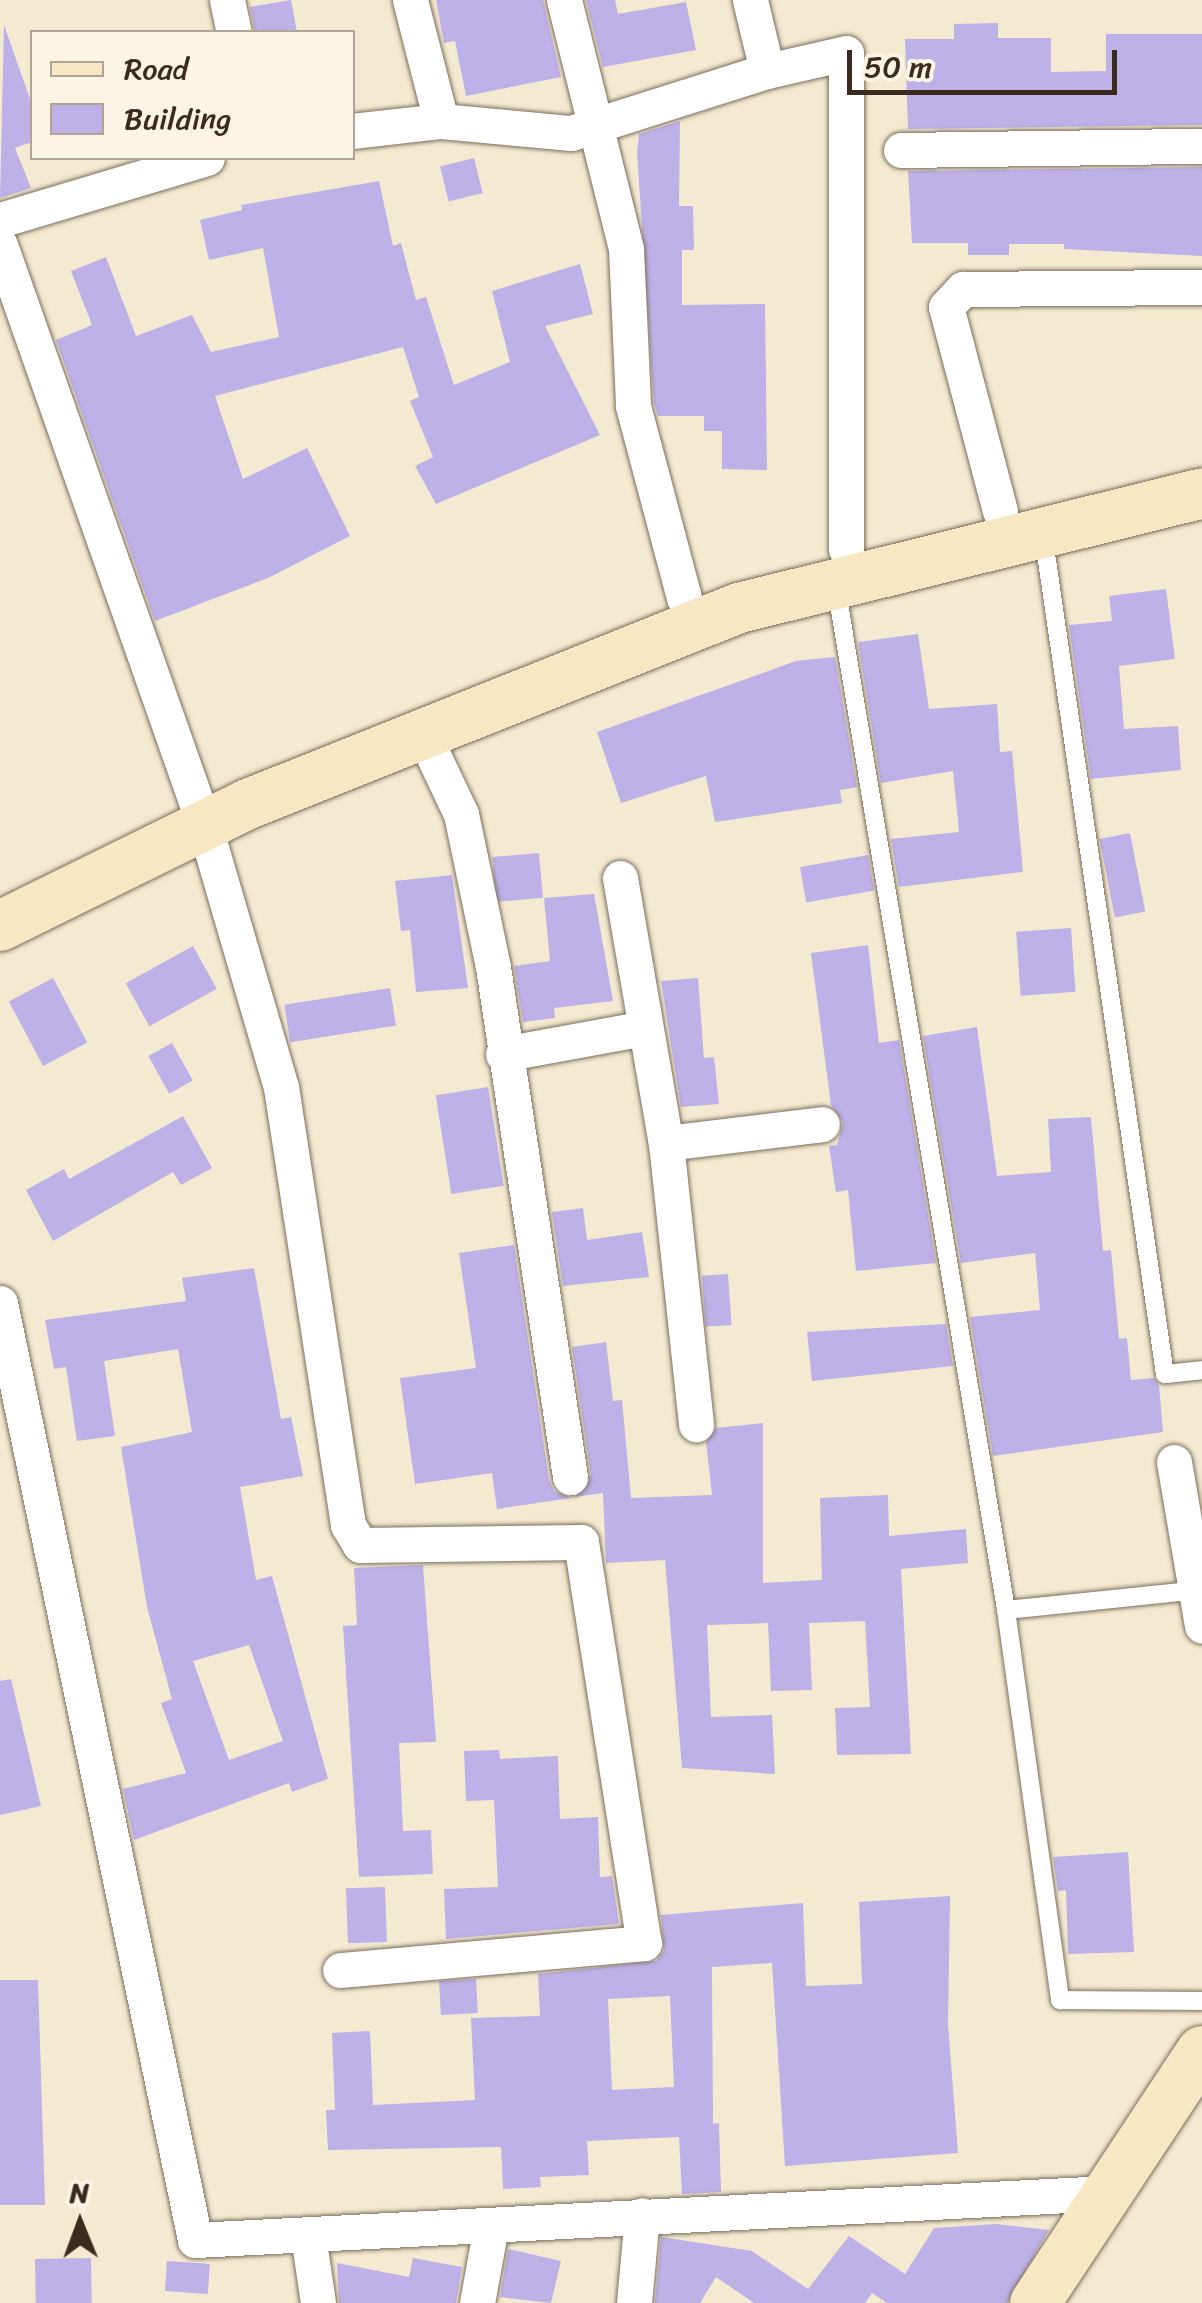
<!DOCTYPE html>
<style>
body{margin:0}
#map{position:relative;width:1202px;height:2303px;overflow:hidden;background:#f4ead1;font-family:Sriracha,sans-serif}
div>[style]{position:absolute}
.building>*{inset:0;background:#bdb1e8;transform-origin:0 0}
.roads{filter:drop-shadow(0 0 2px #7c6d5d) drop-shadow(0 0 2px #7c6d5d)}
.lane>*{height:18px;margin:-9px;padding:0 9px;transform-origin:9px;border-radius:9px;background:#fff}
.street>*{height:35px;margin:-17.5px;padding:0 17.5px;transform-origin:17.5px;border-radius:17.5px;background:#fff}
.secondary>*{height:50px;margin:-25px;padding:0 25px;transform-origin:25px;border-radius:25px;background:#f7e8c3}
span{translate:-50% -50%;white-space:nowrap;text-align:center;line-height:1.15;-webkit-text-stroke:10px #fcf5e5;paint-order:stroke}
.legend{position:absolute;left:30px;top:30px;width:325px;height:130px;box-sizing:border-box;background:#fcf5e5;border:2px solid #afa495;margin:0;padding:12px 18px;list-style:none;font-size:30px;color:#3b2a1e}
.legend li{display:flex;align-items:center;gap:20px;height:50px}
.legend b{width:50px;border:2px solid #afa495}
.north{position:absolute;left:30px;top:2173px;width:100px;height:100px;-webkit-text-stroke:8px #fcf5e5;paint-order:stroke;rotate:359deg;font-size:28px;font-weight:700;line-height:40px;text-align:center;color:#3b2a1e}
.north::after{content:'';display:block;margin:auto;width:35px;height:45px;background:#3b2a1e;clip-path:polygon(50% 0,100% 100%,50% 72%,0 100%)}
.scale{position:absolute;left:847px;top:50px;width:270px;height:45px;box-sizing:border-box;border:5px solid #3b2a1e;border-top:0;padding-left:12px;font-size:30px;line-height:35px;white-space:nowrap;color:#3b2a1e;-webkit-text-stroke:8px #fcf5e5;paint-order:stroke}
</style>
<div id="map">
<div class="building">
<div style="clip-path:polygon(291px 0,297px 32px,255px 32px,250px 7px)"></div>
<div style="clip-path:polygon(436px 0,543px 0,561px 77px,466px 96px,455px 41px,444px 43px)"></div>
<div style="clip-path:polygon(586px 0,615px 0,618px 14px,686px 2px,696px 50px,603px 67px)"></div>
<div style="clip-path:polygon(998px 23px,998px 38px,1051px 38px,1051px 72px,1106px 71px,1106px 34px,1202px 34px,1202px 125px,908px 129px,905px 39px,954px 39px,954px 24px)"></div>
<div style="clip-path:polygon(4px 25px,32px 105px,32px 142px,15px 148px,31px 188px,0 198px)"></div>
<div style="clip-path:polygon(680px 121px,679px 206px,693px 206px,694px 250px,682px 250px,682px 305px,765px 304px,767px 470px,722px 469px,722px 431px,704px 431px,704px 416px,658px 416px,654px 403px,637px 153px,639px 134px)"></div>
<div style="left:474px;top:158px;width:36px;height:35px;rotate:76deg"></div>
<div style="clip-path:polygon(1202px 167px,1202px 256px,1064px 249px,1064px 244px,1009px 244px,1009px 255px,968px 255px,968px 243px,912px 243px,908px 171px)"></div>
<div style="clip-path:polygon(379px 181px,393px 246px,401px 243px,416px 300px,426px 297px,454px 385px,510px 362px,492px 291px,580px 264px,593px 314px,545px 326px,600px 435px,436px 504px,415px 466px,433px 457px,410px 401px,419px 397px,403px 347px,215px 396px,243px 479px,307px 448px,350px 536px,268px 578px,155px 621px,56px 340px,92px 325px,71px 271px,106px 257px,136px 336px,192px 315px,211px 352px,279px 337px,263px 248px,209px 260px,200px 220px,242px 210px,241px 205px)"></div>
<div style="clip-path:polygon(1166px 589px,1175px 659px,1119px 666px,1124px 729px,1178px 726px,1181px 770px,1091px 779px,1069px 625px,1112px 621px,1109px 596px)"></div>
<div style="clip-path:polygon(918px 634px,929px 709px,997px 704px,1000px 752px,1012px 751px,1023px 872px,899px 887px,891px 839px,959px 832px,953px 771px,881px 783px,858px 642px)"></div>
<div style="clip-path:polygon(835px 657px,857px 787px,840px 790px,842px 803px,715px 822px,706px 776px,621px 803px,597px 732px,796px 661px)"></div>
<div style="left:1130px;top:833px;width:80px;height:31px;rotate:79deg"></div>
<div style="left:539px;top:853px;width:45px;height:47px;rotate:85deg"></div>
<div style="left:868px;top:855px;width:36px;height:69px;rotate:80deg"></div>
<div style="clip-path:polygon(452px 875px,468px 988px,416px 992px,410px 930px,401px 931px,395px 881px)"></div>
<div style="clip-path:polygon(594px 894px,613px 1001px,554px 1008px,555px 1018px,523px 1022px,514px 966px,550px 961px,544px 898px)"></div>
<div style="left:1071px;top:928px;width:64px;height:55px;rotate:86deg"></div>
<div style="clip-path:polygon(868px 945px,879px 1043px,899px 1040px,936px 1263px,856px 1271px,848px 1190px,836px 1192px,829px 1146px,837px 1145px,843px 1122px,831px 1105px,811px 953px)"></div>
<div style="left:193px;top:946px;width:49px;height:77px;rotate:61deg"></div>
<div style="left:53px;top:978px;width:73px;height:50px;rotate:62deg"></div>
<div style="clip-path:polygon(698px 978px,704px 1058px,714px 1057px,719px 1104px,681px 1107px,661px 981px)"></div>
<div style="left:390px;top:988px;width:38px;height:107px;rotate:81deg"></div>
<div style="clip-path:polygon(977px 1027px,997px 1176px,1051px 1172px,1048px 1119px,1091px 1117px,1103px 1251px,1111px 1250px,1119px 1339px,1127px 1338px,1131px 1380px,1154px 1378px,1159px 1385px,1163px 1432px,993px 1456px,970px 1317px,1040px 1310px,1035px 1253px,961px 1263px,923px 1036px)"></div>
<div style="left:172px;top:1043px;width:43px;height:27px;rotate:61deg"></div>
<div style="left:488px;top:1087px;width:100px;height:53px;rotate:81deg"></div>
<div style="clip-path:polygon(183px 1116px,212px 1168px,181px 1185px,173px 1172px,53px 1241px,26px 1190px,64px 1169px,69px 1179px)"></div>
<div style="clip-path:polygon(583px 1208px,587px 1240px,642px 1232px,649px 1277px,563px 1286px,552px 1212px)"></div>
<div style="clip-path:polygon(514px 1245px,549px 1480px,554px 1491px,571px 1498px,497px 1509px,492px 1473px,415px 1484px,400px 1378px,476px 1368px,459px 1253px)"></div>
<div style="clip-path:polygon(evenodd,254px 1268px,281px 1419px,291px 1417px,303px 1476px,240px 1487px,256px 1580px,272px 1576px,328px 1779px,292px 1792px,289px 1783px,134px 1840px,123px 1789px,186px 1773px,161px 1703px,172px 1699px,147px 1607px,121px 1447px,192px 1432px,178px 1349px,104px 1361px,115px 1436px,77px 1441px,66px 1367px,54px 1369px,45px 1320px,186px 1301px,182px 1278px,254px 1268px,249px 1645px,283px 1741px,229px 1760px,193px 1661px,249px 1645px)"></div>
<div style="left:728px;top:1274px;width:51px;height:26px;rotate:86deg"></div>
<div style="clip-path:polygon(946px 1324px,953px 1366px,812px 1381px,807px 1332px)"></div>
<div style="clip-path:polygon(606px 1342px,613px 1401px,622px 1400px,631px 1498px,712px 1495px,706px 1442px,716px 1428px,763px 1423px,763px 1583px,822px 1580px,820px 1498px,888px 1495px,889px 1536px,966px 1529px,968px 1563px,901px 1569px,911px 1754px,837px 1755px,835px 1708px,870px 1707px,865px 1621px,809px 1623px,812px 1690px,771px 1691px,768px 1623px,707px 1625px,711px 1717px,772px 1715px,775px 1774px,682px 1768px,665px 1560px,606px 1563px,603px 1493px,575px 1497px,591px 1475px,572px 1347px)"></div>
<div style="clip-path:polygon(423px 1565px,436px 1742px,399px 1743px,403px 1831px,431px 1830px,433px 1874px,359px 1877px,343px 1626px,357px 1625px,354px 1568px)"></div>
<div style="clip-path:polygon(11px 1679px,41px 1806px,0 1815px,0 1681px)"></div>
<div style="clip-path:polygon(499px 1750px,500px 1759px,558px 1756px,560px 1819px,598px 1817px,600px 1877px,612px 1876px,619px 1924px,446px 1939px,444px 1889px,498px 1887px,494px 1800px,466px 1801px,464px 1751px)"></div>
<div style="clip-path:polygon(1128px 1852px,1134px 1952px,1068px 1954px,1066px 1890px,1058px 1891px,1053px 1857px)"></div>
<div style="left:385px;top:1887px;width:55px;height:39px;rotate:88deg"></div>
<div style="clip-path:polygon(evenodd,950px 1896px,948px 2024px,958px 2153px,785px 2166px,772px 1963px,712px 1967px,713px 2124px,719px 2123px,721px 2192px,682px 2194px,679px 2137px,587px 2141px,589px 2175px,540px 2177px,541px 2187px,503px 2189px,501px 2147px,328px 2150px,326px 2110px,335px 2110px,332px 2033px,370px 2031px,373px 2105px,475px 2100px,471px 2018px,540px 2016px,538px 1974px,656px 1961px,664px 1950px,661px 1915px,803px 1903px,806px 1986px,862px 1984px,859px 1902px,950px 1896px,670px 1996px,674px 2087px,612px 2090px,608px 1999px,670px 1996px)"></div>
<div style="left:476px;top:1979px;width:34px;height:37px;rotate:87deg"></div>
<div style="clip-path:polygon(0 1980px,38px 1980px,45px 2205px,0 2205px)"></div>
<div style="clip-path:polygon(997px 2224px,1049px 2230px,1007px 2303px,887px 2303px,872px 2293px,865px 2303px,754px 2303px,716px 2277px,700px 2303px,655px 2303px,661px 2237px,752px 2251px,808px 2289px,849px 2236px,905px 2274px,934px 2228px)"></div>
<div style="clip-path:polygon(508px 2249px,561px 2261px,551px 2303px,500px 2297px)"></div>
<div style="left:91px;top:2258px;width:45px;height:56px;rotate:89deg"></div>
<div style="clip-path:polygon(413px 2258px,462px 2267px,456px 2303px,339px 2303px,337px 2263px,409px 2277px)"></div>
<div style="left:167px;top:2261px;width:43px;height:30px;rotate:4deg"></div>
</div>
<div class="roads">
<div class="lane">
<div style="left:1043px;top:533px;width:850px;rotate:81.75deg"></div>
<div style="left:1165px;top:1374px;width:37px;rotate:-6deg"></div>
<div style="left:836px;top:586px;width:1038px;rotate:80.57deg"></div>
<div style="left:1006px;top:1610px;width:394px;rotate:82.1deg"></div>
<div style="left:1060px;top:2000px;width:142px;rotate:0.4deg"></div>
<div style="left:1006px;top:1610px;width:194px;rotate:-5.9deg"></div>
</div>
<div class="street">
<div style="left:227px;top:0;width:33px;rotate:78deg"></div>
<div style="left:410px;top:0;width:125px;rotate:75.6deg"></div>
<div style="left:564px;top:0;width:257px;rotate:76deg"></div>
<div style="left:626px;top:249px;width:157px;rotate:87.4deg"></div>
<div style="left:633px;top:406px;width:199px;rotate:75.1deg"></div>
<div style="left:750px;top:0;width:73px;rotate:76.5deg"></div>
<div style="left:767px;top:71px;width:81px;rotate:-12.8deg"></div>
<div style="left:846px;top:53px;width:496px;rotate:90deg"></div>
<div style="left:352px;top:131px;width:90px;rotate:-6.4deg"></div>
<div style="left:441px;top:121px;width:131px;rotate:5.3deg"></div>
<div style="left:571px;top:133px;width:206px;rotate:-17.6deg"></div>
<div style="left:901px;top:150px;width:301px;rotate:-0.8deg"></div>
<div style="left:0;top:220px;width:216px;rotate:-16.7deg"></div>
<div style="left:0;top:245px;width:614px;rotate:70.59deg"></div>
<div style="left:204px;top:824px;width:274px;rotate:73.7deg"></div>
<div style="left:281px;top:1087px;width:443px;rotate:81.3deg"></div>
<div style="left:348px;top:1525px;width:23px;rotate:59deg"></div>
<div style="left:360px;top:1545px;width:221px;rotate:-0.8deg"></div>
<div style="left:581px;top:1542px;width:406px;rotate:81.1deg"></div>
<div style="left:644px;top:1943px;width:305px;rotate:174.9deg"></div>
<div style="left:1000px;top:511px;width:211px;rotate:-104.8deg"></div>
<div style="left:946px;top:307px;width:25px;rotate:-47deg"></div>
<div style="left:963px;top:289px;width:239px;rotate:-0.5deg"></div>
<div style="left:423px;top:734px;width:89px;rotate:64.6deg"></div>
<div style="left:461px;top:814px;width:156px;rotate:78.2deg"></div>
<div style="left:493px;top:967px;width:516px;rotate:81.41deg"></div>
<div style="left:620px;top:878px;width:269px;rotate:80.2deg"></div>
<div style="left:666px;top:1143px;width:283px;rotate:83.9deg"></div>
<div style="left:503px;top:1054px;width:144px;rotate:-10.4deg"></div>
<div style="left:666px;top:1143px;width:157px;rotate:-6.9deg"></div>
<div style="left:0;top:1303px;width:957px;rotate:78.24deg"></div>
<div style="left:195px;top:2240px;width:913px;rotate:-2.95deg"></div>
<div style="left:1174px;top:1462px;width:166px;rotate:80.3deg"></div>
<div style="left:308px;top:2235px;width:69px;rotate:81.6deg"></div>
<div style="left:477px;top:2303px;width:78px;rotate:-79.7deg"></div>
<div style="left:634px;top:2303px;width:88px;rotate:-84.8deg"></div>
</div>
<div class="secondary">
<div style="left:0;top:926px;width:276px;rotate:-26.2deg"></div>
<div style="left:248px;top:804px;width:529px;rotate:-21.76deg"></div>
<div style="left:739px;top:608px;width:477px;rotate:-13.9deg"></div>
<div style="left:1035px;top:2303px;width:302px;rotate:-56.5deg"></div>
</div>
</div>
<ul class="legend">
<li><b style="height:12px;background:#f7e8c3"></b>Road</li>
<li><b style="height:28px;background:#bdb1e8"></b>Building</li>
</ul>
<div class="north">N</div>
<div class="scale">50 m</div>
</div>
